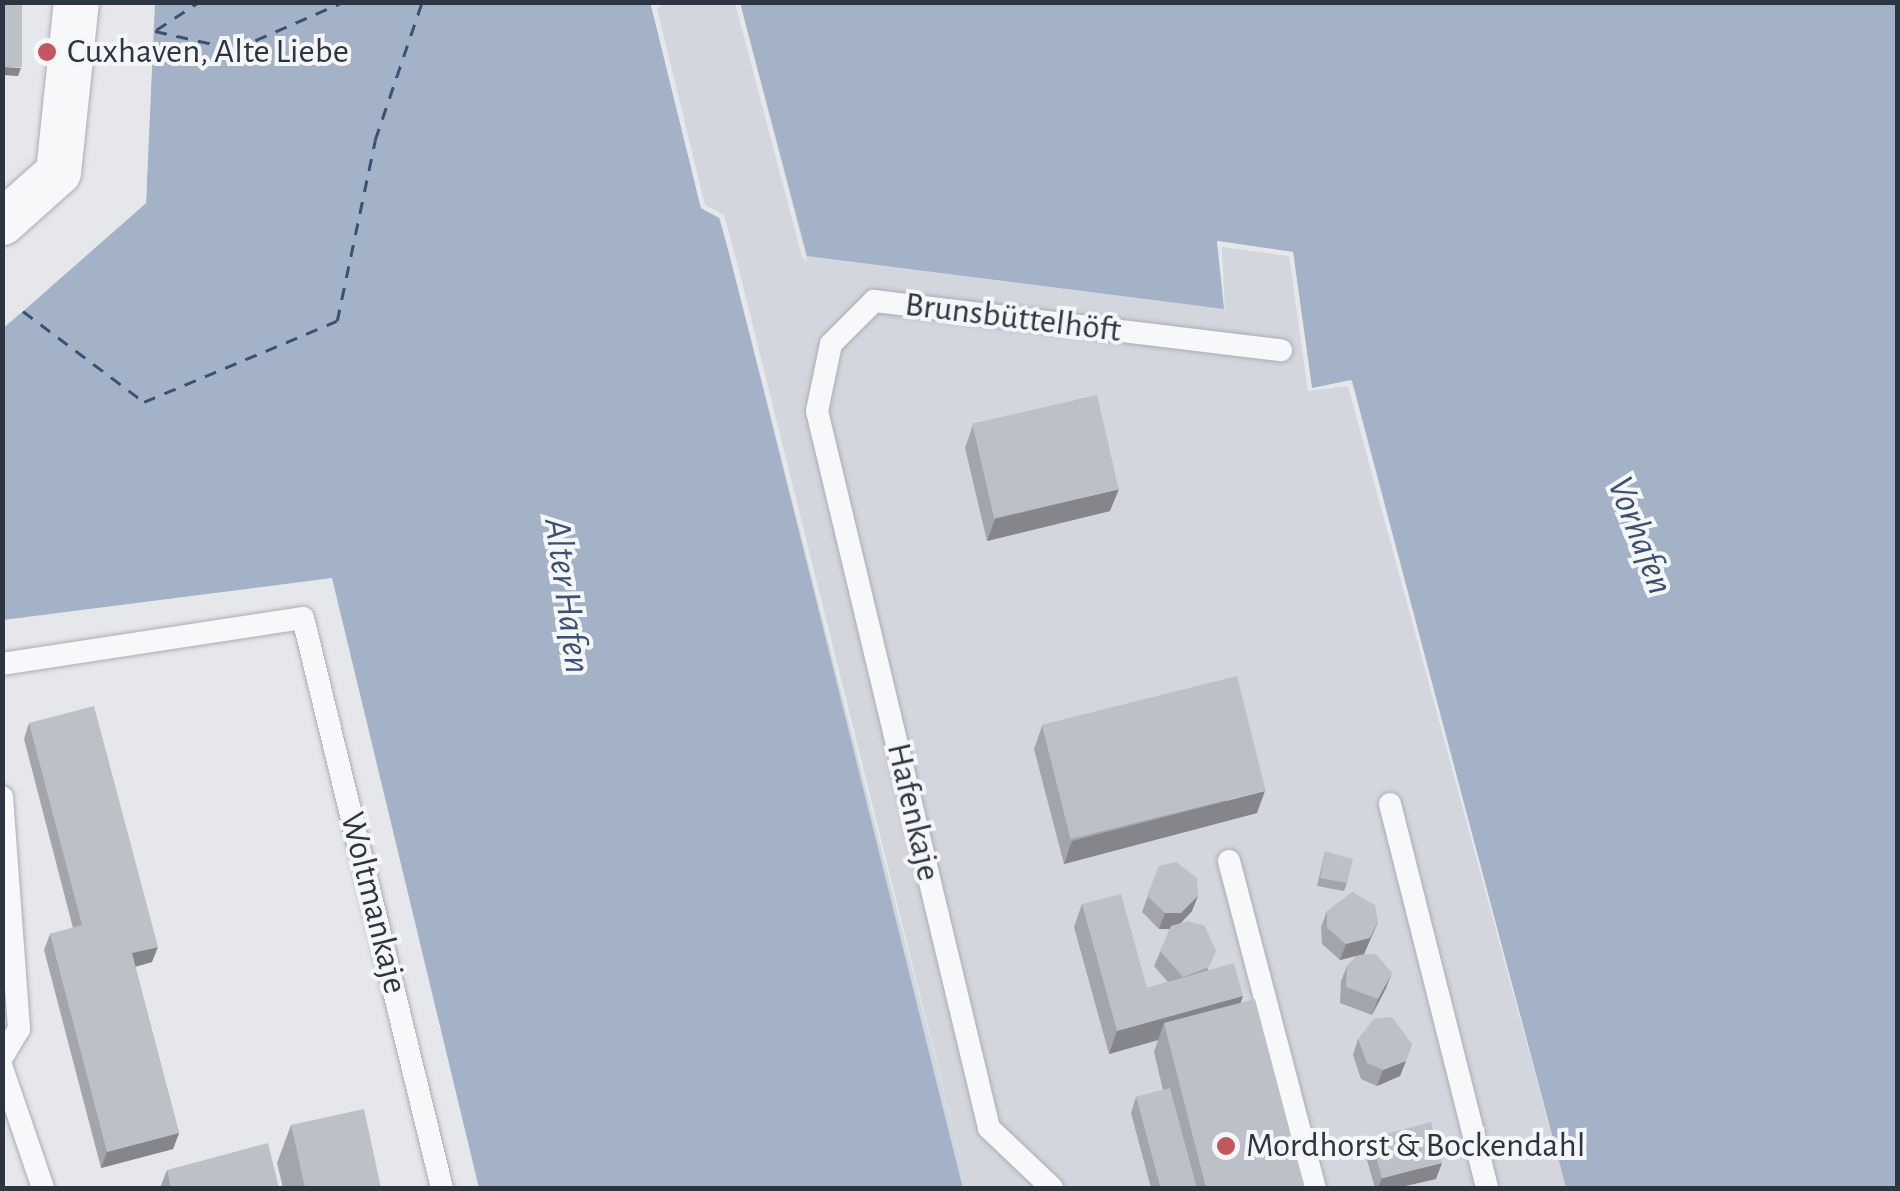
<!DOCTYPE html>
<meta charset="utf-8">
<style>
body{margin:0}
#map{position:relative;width:1900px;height:1191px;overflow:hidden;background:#e5e7eb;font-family:"Alegreya Sans",sans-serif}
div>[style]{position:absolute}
.built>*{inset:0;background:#d3d6dd}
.water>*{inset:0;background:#a3b2c7}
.pier>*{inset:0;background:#e5e7eb}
.ferry>*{height:2.5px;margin-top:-1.25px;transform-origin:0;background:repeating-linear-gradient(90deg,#3b5073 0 12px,transparent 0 22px)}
.roads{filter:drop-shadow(0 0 2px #aaaeb5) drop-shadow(0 0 2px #aaaeb5)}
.service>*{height:22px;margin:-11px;padding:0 11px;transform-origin:11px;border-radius:11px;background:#f7f8fa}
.minor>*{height:45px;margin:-22.5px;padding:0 22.5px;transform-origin:22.5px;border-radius:22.5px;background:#f7f8fa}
.wall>*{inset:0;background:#a2a5ab}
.shaded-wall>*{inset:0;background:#84868b}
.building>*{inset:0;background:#bcc0c7;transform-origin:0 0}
.dots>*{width:28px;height:28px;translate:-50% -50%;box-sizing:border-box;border:5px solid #f4f6f8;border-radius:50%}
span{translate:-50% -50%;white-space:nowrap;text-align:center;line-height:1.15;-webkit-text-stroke:8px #f4f6f8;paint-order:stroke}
.poi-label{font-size:35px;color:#2d3442}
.left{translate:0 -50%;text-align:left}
.street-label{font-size:35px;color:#2d3442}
.water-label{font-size:38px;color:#3b5073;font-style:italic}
.frame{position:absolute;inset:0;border:5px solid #2d3442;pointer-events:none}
</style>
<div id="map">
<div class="built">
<div style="clip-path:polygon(740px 3px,807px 256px,1217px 241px,1293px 252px,1351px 380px,1566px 1188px,963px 1188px,732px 263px,701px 208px,651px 5px)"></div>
</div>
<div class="water">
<div style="clip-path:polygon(153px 3px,660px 3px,651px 5px,701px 208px,719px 218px,732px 263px,963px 1188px,479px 1188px,332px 578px,3px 620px,2px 329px,146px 203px)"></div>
<div style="clip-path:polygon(740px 3px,1897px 3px,1897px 1188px,1566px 1188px,1352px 381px,1312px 389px,1293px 252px,1217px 241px,1224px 309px,807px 256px)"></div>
</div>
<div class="pier">
<div style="clip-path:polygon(148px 2px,155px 3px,146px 203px,3px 329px,141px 201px)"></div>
<div style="clip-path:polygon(665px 2px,657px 8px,705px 205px,724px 215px,737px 262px,968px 1188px,720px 218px,701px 208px,651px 5px)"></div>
<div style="clip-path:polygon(735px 3px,740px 3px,807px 261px,802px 257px)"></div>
<div style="clip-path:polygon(1217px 241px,1293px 252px,1312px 388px,1351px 380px,1566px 1188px,1348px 386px,1308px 391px,1289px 256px,1222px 247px,1225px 314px)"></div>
</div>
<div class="ferry">
<div style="left:156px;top:30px;width:51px;rotate:-33.1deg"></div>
<div style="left:155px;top:31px;width:82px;rotate:12.7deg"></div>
<div style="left:235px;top:49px;width:118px;rotate:-23.5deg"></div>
<div style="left:23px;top:311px;width:151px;rotate:36.9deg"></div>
<div style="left:144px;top:402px;width:209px;rotate:-22.8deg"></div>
<div style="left:337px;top:321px;width:185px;rotate:-78.1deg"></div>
<div style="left:375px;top:140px;width:146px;rotate:-71.2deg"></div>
</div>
<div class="roads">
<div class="service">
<div style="left:2px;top:664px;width:304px;rotate:-8.7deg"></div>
<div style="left:303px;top:618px;width:587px;rotate:76.3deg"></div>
<div style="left:2px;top:797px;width:233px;rotate:85.8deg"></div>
<div style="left:19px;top:1029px;width:33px;rotate:121deg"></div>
<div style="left:1390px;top:804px;width:396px;rotate:75.8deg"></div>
<div style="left:1229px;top:861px;width:338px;rotate:75.3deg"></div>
<div style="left:2px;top:1068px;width:127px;rotate:71.1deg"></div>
<div style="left:1052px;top:1188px;width:87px;rotate:-136.4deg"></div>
<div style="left:989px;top:1128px;width:737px;rotate:-103.49deg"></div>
<div style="left:817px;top:411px;width:68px;rotate:-78.2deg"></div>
<div style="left:831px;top:344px;width:61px;rotate:-45deg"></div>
<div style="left:874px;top:301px;width:410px;rotate:6.9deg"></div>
</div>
<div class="minor">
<div style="left:2px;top:222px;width:75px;rotate:-41.8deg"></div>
<div style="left:58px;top:172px;width:171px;rotate:-84deg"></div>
</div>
</div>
<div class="wall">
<div style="clip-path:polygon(973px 425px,1110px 511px,987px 541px,965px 448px)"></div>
<div style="clip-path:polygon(29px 723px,152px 962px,135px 967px,179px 1133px,173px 1149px,101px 1168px,44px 950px,50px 934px,73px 928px,24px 739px)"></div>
<div style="clip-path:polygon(1042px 726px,1257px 813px,1064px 864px,1034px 749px)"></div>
<div style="clip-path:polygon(1325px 851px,1347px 883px,1344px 891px,1317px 886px)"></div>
<div style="clip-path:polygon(1159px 866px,1192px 911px,1181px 923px,1209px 971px,1243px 996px,1240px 1003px,1305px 1188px,1151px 1188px,1131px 1113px,1136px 1097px,1163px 1090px,1154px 1052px,1158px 1040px,1109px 1054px,1074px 927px,1082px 904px,1147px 988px,1168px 982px,1154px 966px,1170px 929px,1159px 929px,1142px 912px)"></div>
<div style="clip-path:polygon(1327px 911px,1378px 922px,1364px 954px,1386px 988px,1372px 1015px,1340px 1003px,1341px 981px,1347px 966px,1358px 955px,1340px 960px,1322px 944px,1321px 927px)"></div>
<div style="clip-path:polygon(1358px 1039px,1412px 1044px,1400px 1076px,1377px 1086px,1361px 1079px,1353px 1055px)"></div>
<div style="clip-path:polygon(291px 1125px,381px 1188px,283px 1188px,277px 1163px)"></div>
<div style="clip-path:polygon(1371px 1137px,1436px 1179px,1396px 1188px,1375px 1188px,1365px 1153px)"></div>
<div style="clip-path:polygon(167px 1170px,279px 1188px,160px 1188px)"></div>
</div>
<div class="shaded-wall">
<div style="clip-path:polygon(2px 67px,21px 68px,18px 76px,2px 75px)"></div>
<div style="clip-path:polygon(1119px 489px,1110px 511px,987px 541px,995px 519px)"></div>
<div style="clip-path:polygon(1265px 791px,1257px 813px,1064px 864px,1072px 841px)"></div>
<div style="clip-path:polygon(1198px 896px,1192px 911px,1175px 929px,1159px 929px,1165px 913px)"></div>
<div style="clip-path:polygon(1378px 922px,1364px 954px,1340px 960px,1346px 944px)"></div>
<div style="clip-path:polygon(158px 947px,152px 962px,126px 969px,132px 953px)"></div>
<div style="clip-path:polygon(1392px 973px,1386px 988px,1372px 1015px,1378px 999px)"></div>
<div style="clip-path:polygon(1243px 996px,1235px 1019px,1164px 1023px,1158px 1040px,1109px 1054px,1117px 1031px)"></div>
<div style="clip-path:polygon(1406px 1061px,1400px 1076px,1377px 1086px,1383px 1070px)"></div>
<div style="clip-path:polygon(179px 1133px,173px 1149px,101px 1168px,107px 1152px)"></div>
<div style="clip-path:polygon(1442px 1163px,1436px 1179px,1396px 1188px,1378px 1188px,1382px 1178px)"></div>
</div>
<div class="building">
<div style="left:2px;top:2px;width:20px;height:65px"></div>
<div style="left:1097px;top:395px;width:97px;height:128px;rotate:77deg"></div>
<div style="left:1237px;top:676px;width:118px;height:201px;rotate:76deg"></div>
<div style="clip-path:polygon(94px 706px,158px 947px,132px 953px,179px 1133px,107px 1152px,50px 934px,82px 925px,29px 723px)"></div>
<div style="clip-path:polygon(1325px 851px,1353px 859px,1347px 883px,1320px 878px)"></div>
<div style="clip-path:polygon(1176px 862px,1197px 878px,1198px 896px,1181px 913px,1165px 913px,1147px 896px,1159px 866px)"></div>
<div style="clip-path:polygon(1352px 892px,1375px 905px,1378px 922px,1370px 938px,1346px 944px,1327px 928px,1327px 911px)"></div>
<div style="clip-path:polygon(1121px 894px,1147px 988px,1234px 963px,1243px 996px,1117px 1031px,1082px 904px)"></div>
<div style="clip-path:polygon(1188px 921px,1205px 926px,1216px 951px,1209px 967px,1183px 977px,1160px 951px,1171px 926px)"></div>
<div style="clip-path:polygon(1376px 954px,1392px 973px,1378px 999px,1346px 987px,1347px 966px,1359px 955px)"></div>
<div style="clip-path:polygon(1255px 999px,1305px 1188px,1206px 1188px,1164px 1023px)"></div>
<div style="clip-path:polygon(1392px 1017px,1412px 1044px,1406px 1061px,1383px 1070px,1367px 1063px,1358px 1039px,1374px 1019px)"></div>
<div style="left:1170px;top:1088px;width:104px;height:35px;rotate:75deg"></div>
<div style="clip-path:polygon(364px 1109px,381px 1188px,305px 1188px,291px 1125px)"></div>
<div style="left:1431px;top:1122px;width:42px;height:62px;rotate:75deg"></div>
<div style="clip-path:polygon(268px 1143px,279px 1188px,171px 1188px,167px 1170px)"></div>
</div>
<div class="dots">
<div style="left:47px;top:52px;background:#c3565f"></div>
<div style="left:1226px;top:1146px;background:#c3565f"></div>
</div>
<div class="poi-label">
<span class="left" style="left:67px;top:52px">Cuxhaven, Alte Liebe</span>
<span class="left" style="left:1246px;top:1146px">Mordhorst &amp; Bockendahl</span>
</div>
<div class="street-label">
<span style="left:1013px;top:318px;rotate:7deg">Brunsbüttelhöft</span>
<span style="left:913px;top:812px;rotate:77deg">Hafenkaje</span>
<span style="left:373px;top:903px;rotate:76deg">Woltmankaje</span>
</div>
<div class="water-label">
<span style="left:1639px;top:536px;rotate:69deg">Vorhafen</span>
<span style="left:566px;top:596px;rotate:82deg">Alter Hafen</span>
</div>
<div class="frame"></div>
</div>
